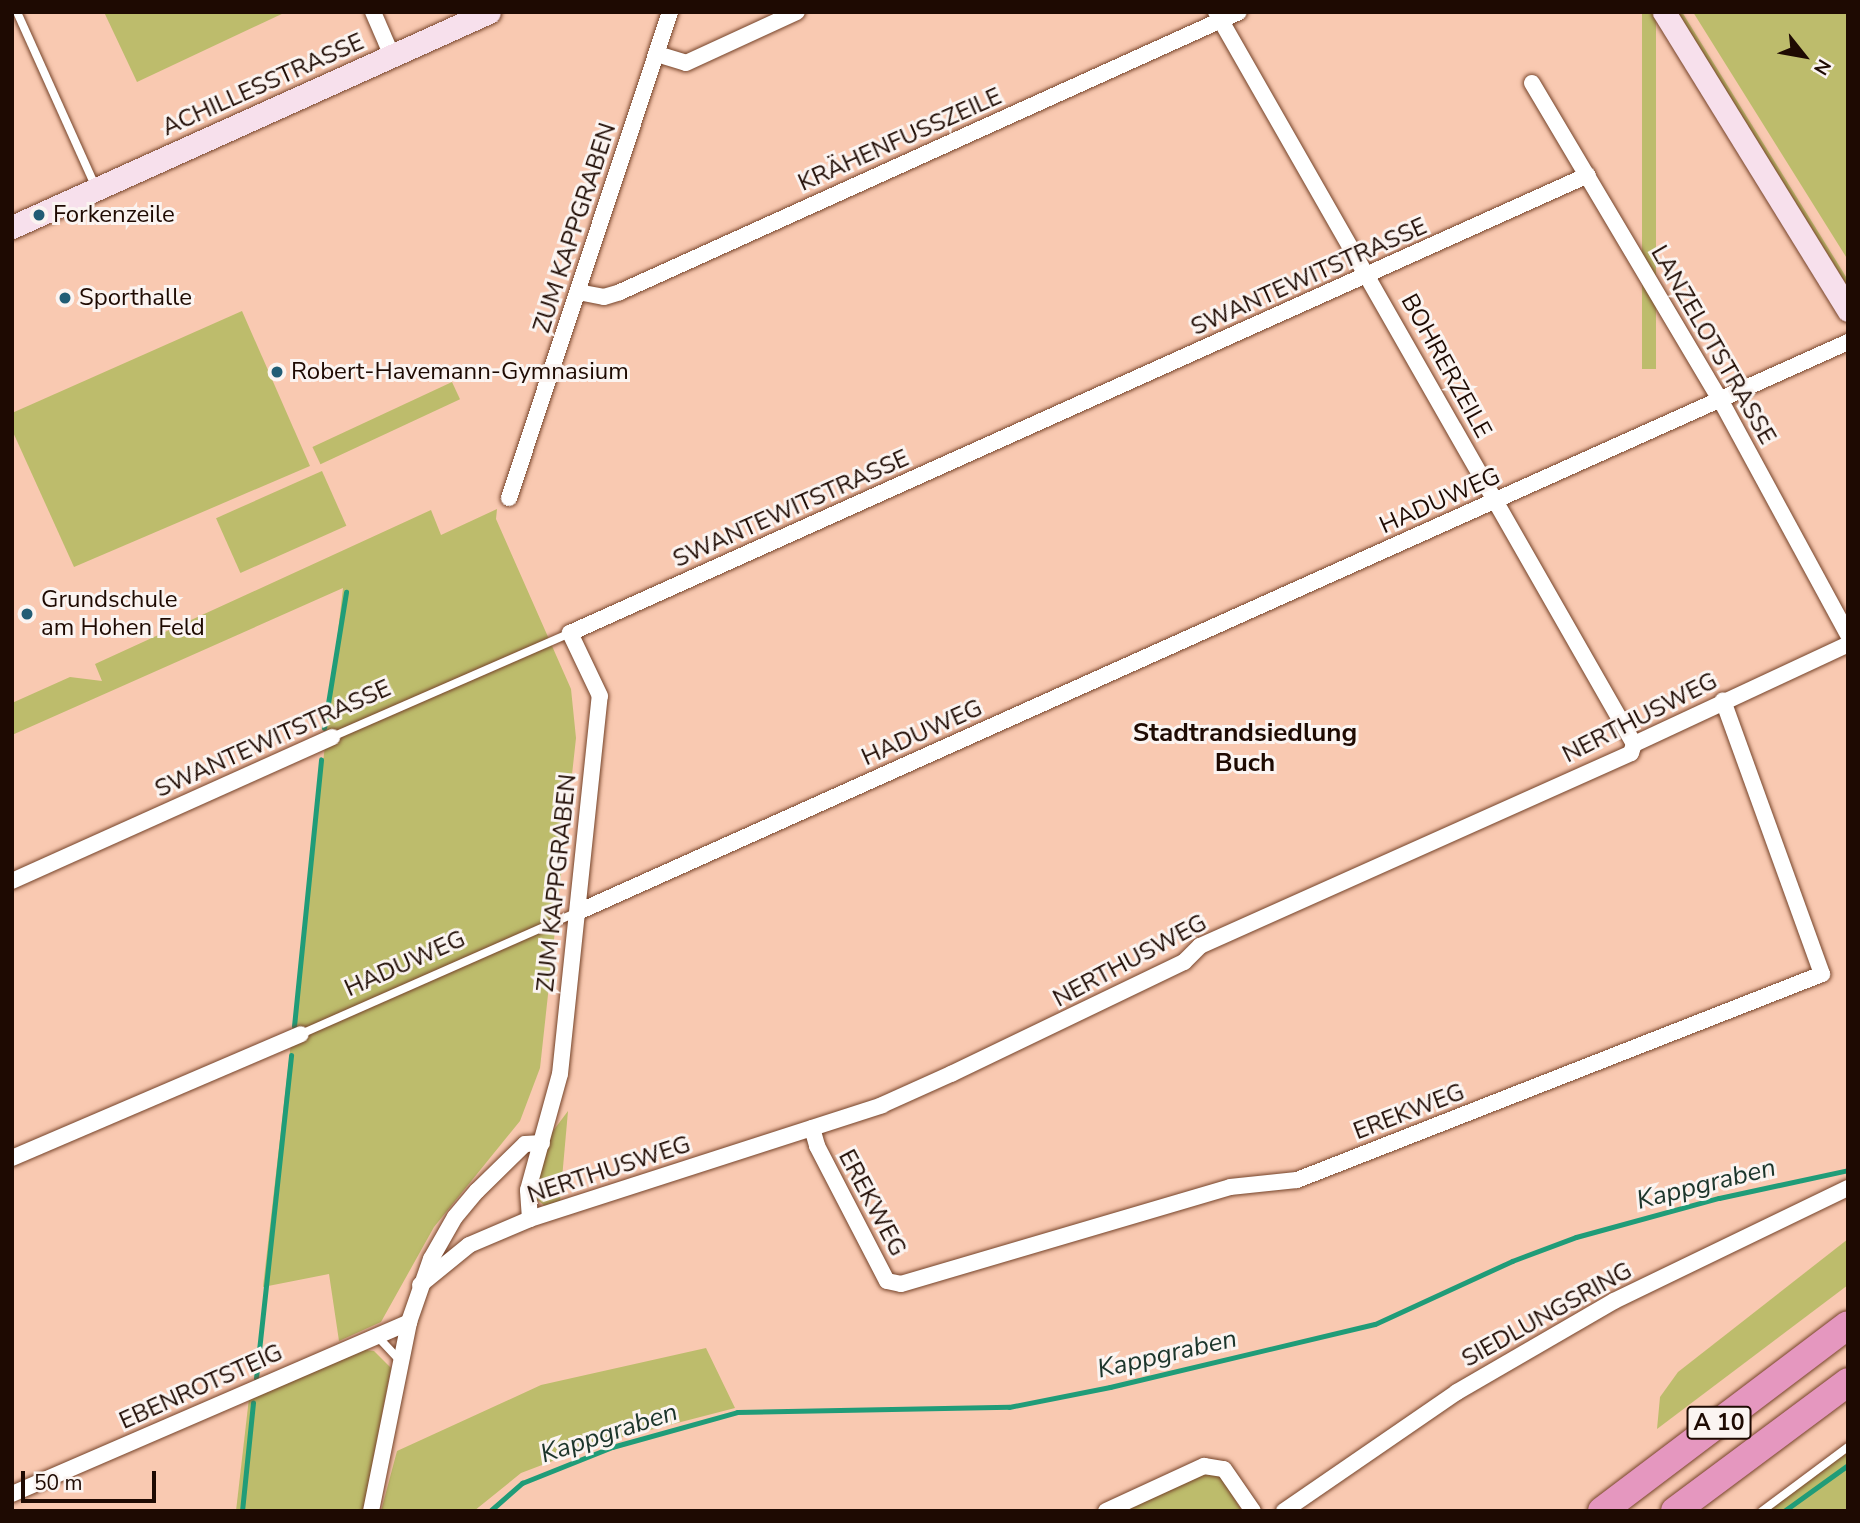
<!DOCTYPE html>
<meta charset="utf-8">
<style>
body{margin:0}
#map{position:relative;width:1860px;height:1523px;overflow:hidden;background:#f9c9b1;font-family:"Nunito Sans",sans-serif}
div>[style]{position:absolute}
.green>*{inset:0;background:#bdbc6c;transform-origin:0 0}
.stream>*{height:5px;margin:-2.5px;padding:0 2.5px;transform-origin:2.5px;border-radius:2.5px;background:#209c78}
.roads{filter:drop-shadow(0 0 2px #754329) drop-shadow(0 0 2px #754329)}
.lane>*{height:8px;margin:-4px;padding:0 4px;transform-origin:4px;border-radius:4px;background:#fff}
.street>*{height:16px;margin:-8px;padding:0 8px;transform-origin:8px;border-radius:8px;background:#fff}
.secondary>*{height:23px;margin:-11.5px;padding:0 11.5px;transform-origin:11.5px;border-radius:11.5px;background:#f7e0ec}
.highway>*{height:28px;margin:-14px;padding:0 14px;transform-origin:14px;border-radius:14px;background:#e597bf}
.dots>*{width:19px;height:19px;translate:-50% -50%;box-sizing:border-box;border:4px solid #fbf4f1;border-radius:50%}
span{translate:-50% -50%;white-space:nowrap;text-align:center;line-height:1.15;-webkit-text-stroke:6px #fbf4f1;paint-order:stroke}
.shield-label span{padding:2px 5px;background:#fbf4f1;border:2px solid;border-radius:5px;-webkit-text-stroke-width:0}
.shield-label{font-size:23px;color:#1e0a02;font-weight:700}
.street-label{font-size:24px;color:#1e0a02}
.poi-label{font-size:24px;color:#1e0a02}
.left{translate:0 -50%;text-align:left}
.neighbourhood-label{font-size:26px;color:#1e0a02;font-weight:700}
.water-label{font-size:26px;color:#1c352b;font-style:italic}
.frame{position:absolute;inset:0;border:14px solid #1e0a02;pointer-events:none}
.north{position:absolute;left:1769px;top:21px;width:70px;height:70px;-webkit-text-stroke:5px #fbf4f1;paint-order:stroke;rotate:121deg;font-size:19px;font-weight:700;line-height:28px;text-align:center;color:#1e0a02}
.north::after{content:'';display:block;margin:auto;width:24px;height:32px;background:#1e0a02;clip-path:polygon(50% 0,100% 100%,50% 72%,0 100%)}
.scale{position:absolute;left:21px;top:1471px;width:135px;height:32px;box-sizing:border-box;border:4px solid #1e0a02;border-top:0;padding-left:9px;font-size:21px;line-height:24px;white-space:nowrap;color:#1e0a02;-webkit-text-stroke:5px #fbf4f1;paint-order:stroke}
</style>
<div id="map">
<div class="green">
<div style="clip-path:polygon(104px 12px,286px 12px,137px 82px)"></div>
<div style="left:1642px;top:12px;width:14px;height:357px"></div>
<div style="clip-path:polygon(1677px 12px,1682px 12px,1848px 280px,1848px 287px)"></div>
<div style="clip-path:polygon(1693px 12px,1848px 12px,1848px 260px)"></div>
<div style="clip-path:polygon(242px 311px,310px 466px,74px 567px,12px 430px,12px 413px)"></div>
<div style="left:452px;top:382px;width:19px;height:154px;rotate:65deg"></div>
<div style="left:322px;top:471px;width:60px;height:116px;rotate:66deg"></div>
<div style="clip-path:polygon(497px 509px,496px 519px,571px 689px,576px 738px,540px 1068px,520px 1121px,434px 1227px,381px 1322px,339px 1341px,329px 1274px,263px 1287px,343px 588px,12px 735px,12px 703px,70px 677px,102px 681px,95px 664px,431px 510px,441px 535px)"></div>
<div style="clip-path:polygon(568px 1111px,560px 1201px,545px 1206px,534px 1197px,547px 1139px)"></div>
<div style="clip-path:polygon(1848px 1239px,1848px 1285px,1657px 1429px,1660px 1397px,1678px 1372px)"></div>
<div style="clip-path:polygon(706px 1348px,735px 1408px,600px 1443px,521px 1473px,474px 1511px,381px 1511px,397px 1451px,541px 1385px)"></div>
<div style="clip-path:polygon(357px 1349px,374px 1351px,391px 1368px,363px 1511px,236px 1511px,249px 1398px)"></div>
<div style="clip-path:polygon(1848px 1448px,1848px 1511px,1759px 1511px)"></div>
<div style="clip-path:polygon(1203px 1472px,1220px 1476px,1242px 1511px,1119px 1511px)"></div>
</div>
<div class="stream">
<div style="left:324px;top:728px;width:138px;rotate:-80.8deg"></div>
<div style="left:294px;top:1026px;width:268px;rotate:-84.2deg"></div>
<div style="left:256px;top:1378px;width:325px;rotate:-83.8deg"></div>
<div style="left:242px;top:1511px;width:109px;rotate:-84.2deg"></div>
<div style="left:490px;top:1511px;width:43px;rotate:-41.2deg"></div>
<div style="left:522px;top:1483px;width:97px;rotate:-21.8deg"></div>
<div style="left:612px;top:1447px;width:130px;rotate:-15.6deg"></div>
<div style="left:737px;top:1412px;width:272px;rotate:-1.1deg"></div>
<div style="left:1009px;top:1407px;width:103px;rotate:-11.2deg"></div>
<div style="left:1110px;top:1387px;width:272px;rotate:-13.4deg"></div>
<div style="left:1375px;top:1324px;width:151px;rotate:-24.7deg"></div>
<div style="left:1512px;top:1261px;width:68px;rotate:-20.6deg"></div>
<div style="left:1576px;top:1237px;width:148px;rotate:-15.3deg"></div>
<div style="left:1719px;top:1198px;width:132px;rotate:-12.2deg"></div>
<div style="left:1784px;top:1511px;width:79px;rotate:-35.7deg"></div>
</div>
<div class="roads">
<div class="lane">
<div style="left:17px;top:12px;width:193px;rotate:65.8deg"></div>
<div style="left:332px;top:737px;width:260px;rotate:-23.6deg"></div>
<div style="left:301px;top:1034px;width:303px;rotate:-23.8deg"></div>
<div style="left:377px;top:1336px;width:35px;rotate:47deg"></div>
<div style="left:1762px;top:1511px;width:107px;rotate:-36.7deg"></div>
</div>
<div class="street">
<div style="left:373px;top:12px;width:48px;rotate:66.6deg"></div>
<div style="left:1216px;top:12px;width:843px;rotate:60.27deg"></div>
<div style="left:657px;top:54px;width:30px;rotate:17deg"></div>
<div style="left:686px;top:63px;width:122px;rotate:-24.7deg"></div>
<div style="left:1532px;top:83px;width:370px;rotate:59.3deg"></div>
<div style="left:1721px;top:401px;width:266px;rotate:61.5deg"></div>
<div style="left:578px;top:292px;width:26px;rotate:11deg"></div>
<div style="left:604px;top:297px;width:17px;rotate:-17deg"></div>
<div style="left:620px;top:292px;width:679px;rotate:-24.34deg"></div>
<div style="left:509px;top:498px;width:512px;rotate:-71.67deg"></div>
<div style="left:12px;top:881px;width:351px;rotate:-24.2deg"></div>
<div style="left:578px;top:912px;width:1392px;rotate:-24.17deg"></div>
<div style="left:812px;top:1128px;width:19px;rotate:74deg"></div>
<div style="left:817px;top:1146px;width:152px;rotate:62.6deg"></div>
<div style="left:887px;top:1281px;width:14px;rotate:12deg"></div>
<div style="left:901px;top:1284px;width:343px;rotate:-16.4deg"></div>
<div style="left:1230px;top:1187px;width:67px;rotate:-6deg"></div>
<div style="left:1297px;top:1180px;width:564px;rotate:-21.42deg"></div>
<div style="left:1822px;top:974px;width:291px;rotate:-109.9deg"></div>
<div style="left:12px;top:1158px;width:314px;rotate:-23.2deg"></div>
<div style="left:530px;top:1219px;width:29px;rotate:-94deg"></div>
<div style="left:528px;top:1190px;width:120px;rotate:-74.6deg"></div>
<div style="left:560px;top:1074px;width:380px;rotate:-84deg"></div>
<div style="left:600px;top:696px;width:70px;rotate:-115.5deg"></div>
<div style="left:570px;top:633px;width:1116px;rotate:-24.22deg"></div>
<div style="left:420px;top:1285px;width:63px;rotate:-39.2deg"></div>
<div style="left:469px;top:1245px;width:66px;rotate:-23.1deg"></div>
<div style="left:530px;top:1219px;width:370px;rotate:-17.9deg"></div>
<div style="left:882px;top:1105px;width:76px;rotate:-24.2deg"></div>
<div style="left:951px;top:1074px;width:259px;rotate:-25.7deg"></div>
<div style="left:1184px;top:962px;width:23px;rotate:-45deg"></div>
<div style="left:1200px;top:946px;width:472px;rotate:-24.1deg"></div>
<div style="left:1631px;top:753px;width:9px;rotate:-72deg"></div>
<div style="left:1634px;top:744px;width:236px;rotate:-25deg"></div>
<div style="left:12px;top:1494px;width:433px;rotate:-23.4deg"></div>
<div style="left:371px;top:1511px;width:193px;rotate:-78.6deg"></div>
<div style="left:409px;top:1322px;width:67px;rotate:-70.8deg"></div>
<div style="left:431px;top:1259px;width:48px;rotate:-60.3deg"></div>
<div style="left:455px;top:1217px;width:34px;rotate:-50deg"></div>
<div style="left:477px;top:1191px;width:67px;rotate:-44.4deg"></div>
<div style="left:525px;top:1144px;width:17px;rotate:-3deg"></div>
<div style="left:1106px;top:1511px;width:108px;rotate:-24.7deg"></div>
<div style="left:1204px;top:1466px;width:20px;rotate:9deg"></div>
<div style="left:1224px;top:1469px;width:51px;rotate:55.4deg"></div>
<div style="left:1284px;top:1511px;width:210px;rotate:-34.5deg"></div>
<div style="left:1457px;top:1392px;width:181px;rotate:-30.1deg"></div>
<div style="left:1614px;top:1301px;width:260px;rotate:-25.8deg"></div>
</div>
<div class="secondary">
<div style="left:1664px;top:12px;width:350px;rotate:58.3deg"></div>
<div style="left:12px;top:227px;width:523px;rotate:-24.26deg"></div>
</div>
<div class="highway">
<div style="left:1602px;top:1511px;width:308px;rotate:-37.1deg"></div>
<div style="left:1675px;top:1511px;width:216px;rotate:-36.7deg"></div>
</div>
</div>
<div class="dots">
<div style="left:39px;top:215px;background:#215d75"></div>
<div style="left:65px;top:298px;background:#215d75"></div>
<div style="left:277px;top:372px;background:#215d75"></div>
<div style="left:27px;top:614px;background:#215d75"></div>
</div>
<div class="shield-label">
<span style="left:1719px;top:1423px">A 10</span>
</div>
<div class="street-label">
<span style="left:263px;top:85px;rotate:-24deg">ACHILLESSTRASSE</span>
<span style="left:900px;top:140px;rotate:-24deg">KRÄHENFUSSZEILE</span>
<span style="left:575px;top:228px;rotate:-72deg">ZUM KAPPGRABEN</span>
<span style="left:1309px;top:277px;rotate:-24deg">SWANTEWITSTRASSE</span>
<span style="left:1713px;top:345px;rotate:60deg">LANZELOTSTRASSE</span>
<span style="left:1446px;top:366px;rotate:61deg">BOHRERZEILE</span>
<span style="left:1440px;top:501px;rotate:-24deg">HADUWEG</span>
<span style="left:791px;top:509px;rotate:-24deg">SWANTEWITSTRASSE</span>
<span style="left:1640px;top:718px;rotate:-27deg">NERTHUSWEG</span>
<span style="left:922px;top:733px;rotate:-24deg">HADUWEG</span>
<span style="left:273px;top:739px;rotate:-24deg">SWANTEWITSTRASSE</span>
<span style="left:557px;top:883px;rotate:-84deg">ZUM KAPPGRABEN</span>
<span style="left:1130px;top:961px;rotate:-28deg">NERTHUSWEG</span>
<span style="left:405px;top:964px;rotate:-24deg">HADUWEG</span>
<span style="left:1409px;top:1112px;rotate:-21deg">EREKWEG</span>
<span style="left:609px;top:1170px;rotate:-18deg">NERTHUSWEG</span>
<span style="left:872px;top:1203px;rotate:62deg">EREKWEG</span>
<span style="left:1547px;top:1315px;rotate:-29deg">SIEDLUNGSRING</span>
<span style="left:201px;top:1387px;rotate:-24deg">EBENROTSTEIG</span>
</div>
<div class="poi-label">
<span class="left" style="left:53px;top:215px">Forkenzeile</span>
<span class="left" style="left:79px;top:298px">Sporthalle</span>
<span class="left" style="left:291px;top:372px">Robert-Havemann-Gymnasium</span>
<span class="left" style="left:41px;top:614px">Grundschule<br>am Hohen Feld</span>
</div>
<div class="neighbourhood-label">
<span style="left:1245px;top:748px">Stadtrandsiedlung<br>Buch</span>
</div>
<div class="water-label">
<span style="left:1706px;top:1184px;rotate:-14deg">Kappgraben</span>
<span style="left:1167px;top:1354px;rotate:-13deg">Kappgraben</span>
<span style="left:609px;top:1433px;rotate:-18deg">Kappgraben</span>
</div>
<div class="frame"></div>
<div class="north">N</div>
<div class="scale">50 m</div>
</div>
